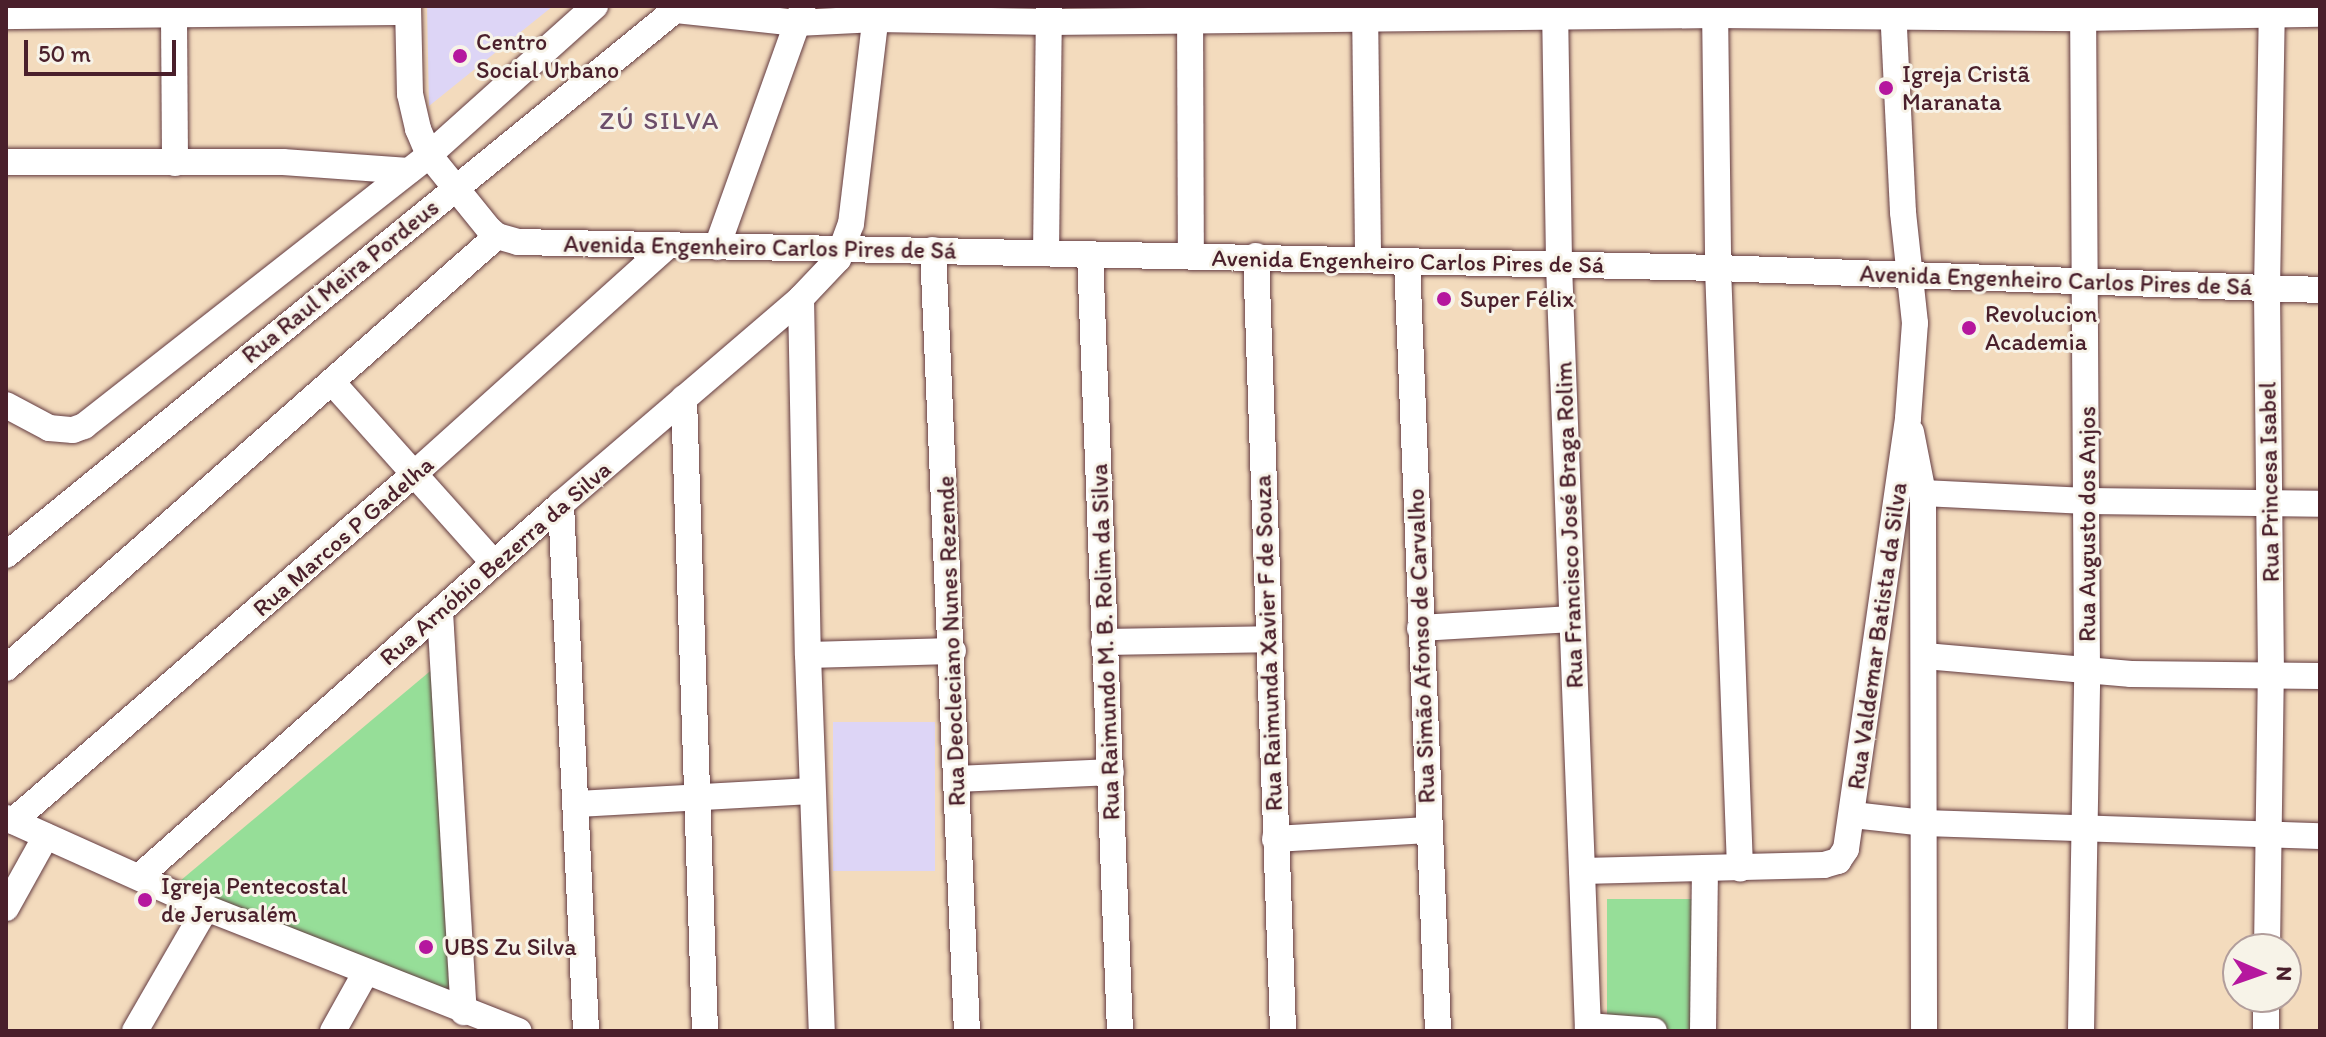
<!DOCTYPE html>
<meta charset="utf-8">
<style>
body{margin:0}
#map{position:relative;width:2326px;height:1037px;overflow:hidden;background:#f3dbbd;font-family:Itim,sans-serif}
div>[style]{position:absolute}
.built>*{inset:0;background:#ddd5f6;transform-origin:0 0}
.green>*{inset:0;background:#96de98;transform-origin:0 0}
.roads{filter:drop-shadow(0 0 2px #633b41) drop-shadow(0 0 2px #633b41)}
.minor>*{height:26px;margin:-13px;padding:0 13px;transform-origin:13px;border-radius:13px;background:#fff}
.dots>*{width:22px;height:22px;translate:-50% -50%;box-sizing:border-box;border:4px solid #f7f3e8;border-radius:50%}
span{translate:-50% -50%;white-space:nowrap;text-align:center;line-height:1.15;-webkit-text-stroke:6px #f7f3e8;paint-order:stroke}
.poi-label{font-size:24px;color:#4a1f2b}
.left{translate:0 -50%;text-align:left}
.street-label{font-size:24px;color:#4a1f2b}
.neighbourhood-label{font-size:26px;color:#6d4e6a;letter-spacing:2px}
.frame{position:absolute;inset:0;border:8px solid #4a1f2b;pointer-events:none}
.north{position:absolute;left:2222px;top:933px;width:80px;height:80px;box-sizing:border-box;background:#f7f3e8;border:2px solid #b29e9c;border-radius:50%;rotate:92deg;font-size:22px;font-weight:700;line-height:32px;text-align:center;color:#4a1f2b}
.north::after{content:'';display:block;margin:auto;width:28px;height:36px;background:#b5179e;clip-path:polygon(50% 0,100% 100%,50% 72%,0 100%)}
.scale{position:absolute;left:24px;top:40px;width:152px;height:36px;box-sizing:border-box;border:4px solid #4a1f2b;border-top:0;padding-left:10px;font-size:24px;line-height:28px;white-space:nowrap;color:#4a1f2b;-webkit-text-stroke:6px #f7f3e8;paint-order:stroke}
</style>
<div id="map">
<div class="built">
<div style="clip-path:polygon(427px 6px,553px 6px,429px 106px)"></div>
<div style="left:935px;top:722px;width:149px;height:102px;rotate:90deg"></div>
</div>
<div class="green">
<div style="clip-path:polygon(447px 657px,463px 1009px,174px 886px)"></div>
<div style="left:1695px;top:899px;width:132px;height:88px;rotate:90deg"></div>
</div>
<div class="roads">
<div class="minor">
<div style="left:408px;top:6px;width:88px;rotate:88.7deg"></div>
<div style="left:410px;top:94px;width:36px;rotate:77deg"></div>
<div style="left:418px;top:129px;width:28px;rotate:67deg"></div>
<div style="left:429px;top:155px;width:95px;rotate:51deg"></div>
<div style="left:489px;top:229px;width:11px;rotate:41deg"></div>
<div style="left:497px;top:236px;width:22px;rotate:16deg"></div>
<div style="left:518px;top:242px;width:1200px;rotate:1.24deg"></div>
<div style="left:1718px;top:268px;width:602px;rotate:2.09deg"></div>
<div style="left:1190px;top:6px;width:249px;rotate:89.8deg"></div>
<div style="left:1365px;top:6px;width:254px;rotate:89.3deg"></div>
<div style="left:1555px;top:6px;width:259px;rotate:89.1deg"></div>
<div style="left:1559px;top:265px;width:767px;rotate:87.83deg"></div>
<div style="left:1715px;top:6px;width:262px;rotate:89.3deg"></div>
<div style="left:1718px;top:268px;width:601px;rotate:87.9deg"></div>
<div style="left:676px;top:10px;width:122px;rotate:6.1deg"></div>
<div style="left:797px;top:23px;width:79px;rotate:-2.9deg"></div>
<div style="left:876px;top:19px;width:173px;rotate:1deg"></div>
<div style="left:1049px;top:22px;width:666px;rotate:-0.6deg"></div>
<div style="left:1715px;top:15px;width:367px;rotate:0.5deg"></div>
<div style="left:2082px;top:18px;width:238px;rotate:-1deg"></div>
<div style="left:6px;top:16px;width:402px;rotate:-0.6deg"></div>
<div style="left:174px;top:17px;width:146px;rotate:89.6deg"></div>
<div style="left:6px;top:162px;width:277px"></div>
<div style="left:283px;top:162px;width:126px;rotate:4.1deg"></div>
<div style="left:717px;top:247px;width:253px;rotate:-70.3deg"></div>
<div style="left:933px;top:250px;width:782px;rotate:87.51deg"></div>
<div style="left:1046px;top:253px;width:247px;rotate:-89.3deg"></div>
<div style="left:1090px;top:254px;width:778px;rotate:87.79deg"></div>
<div style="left:1256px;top:256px;width:775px;rotate:88deg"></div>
<div style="left:1407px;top:262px;width:770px;rotate:87.69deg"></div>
<div style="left:801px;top:298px;width:357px;rotate:88.9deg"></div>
<div style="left:808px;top:655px;width:376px;rotate:87.9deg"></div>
<div style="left:332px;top:382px;width:243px;rotate:48.2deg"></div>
<div style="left:684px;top:398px;width:633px;rotate:88.1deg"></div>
<div style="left:6px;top:405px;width:49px;rotate:28.1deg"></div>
<div style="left:49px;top:428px;width:24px;rotate:5deg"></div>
<div style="left:73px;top:430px;width:12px;rotate:-20deg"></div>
<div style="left:84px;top:426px;width:439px;rotate:-38.1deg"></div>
<div style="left:429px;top:155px;width:223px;rotate:-41.9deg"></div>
<div style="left:1911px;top:432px;width:62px;rotate:78.9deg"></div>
<div style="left:1923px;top:493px;width:538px;rotate:89.89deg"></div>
<div style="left:1923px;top:493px;width:164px;rotate:2.8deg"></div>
<div style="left:2087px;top:501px;width:233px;rotate:0.7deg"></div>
<div style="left:561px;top:504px;width:528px;rotate:87.28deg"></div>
<div style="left:6px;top:555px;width:869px;rotate:-39.16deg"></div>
<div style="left:440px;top:612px;width:401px;rotate:86.6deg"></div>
<div style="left:1420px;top:628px;width:152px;rotate:-3.4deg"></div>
<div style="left:1104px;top:642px;width:164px;rotate:-1deg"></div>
<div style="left:808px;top:655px;width:145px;rotate:-1.6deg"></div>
<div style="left:1925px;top:656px;width:207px;rotate:5deg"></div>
<div style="left:2131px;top:674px;width:189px;rotate:0.6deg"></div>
<div style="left:6px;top:668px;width:654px;rotate:-41.34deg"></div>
<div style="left:958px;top:779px;width:153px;rotate:-2.6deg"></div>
<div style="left:577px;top:804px;width:235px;rotate:-3.2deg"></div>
<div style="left:1853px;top:815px;width:71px;rotate:6.4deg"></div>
<div style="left:1924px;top:823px;width:396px;rotate:1.9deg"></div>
<div style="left:6px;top:818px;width:219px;rotate:24.2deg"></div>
<div style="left:206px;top:908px;width:336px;rotate:21.5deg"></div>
<div style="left:13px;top:821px;width:529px;rotate:-40.86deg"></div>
<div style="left:413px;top:475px;width:343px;rotate:-42deg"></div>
<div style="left:1275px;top:839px;width:153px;rotate:-3.4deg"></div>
<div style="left:1582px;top:871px;width:242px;rotate:-1.4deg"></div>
<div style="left:1824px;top:865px;width:15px;rotate:-16deg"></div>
<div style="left:1838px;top:861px;width:14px;rotate:-56deg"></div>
<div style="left:1846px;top:849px;width:435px;rotate:-81.8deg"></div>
<div style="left:1908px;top:418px;width:95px;rotate:-85.8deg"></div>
<div style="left:1915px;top:323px;width:112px;rotate:-96.2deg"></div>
<div style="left:1903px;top:212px;width:206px;rotate:-92.8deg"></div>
<div style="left:140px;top:876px;width:562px;rotate:-41.46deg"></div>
<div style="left:561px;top:504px;width:316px;rotate:-40.6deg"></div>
<div style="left:801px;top:298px;width:54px;rotate:-46.5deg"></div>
<div style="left:838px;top:259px;width:37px;rotate:-70deg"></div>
<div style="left:851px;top:224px;width:220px;rotate:-83.2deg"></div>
<div style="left:6px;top:908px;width:82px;rotate:-60.9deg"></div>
<div style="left:2267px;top:949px;width:274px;rotate:-89.2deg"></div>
<div style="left:2271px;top:675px;width:386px;rotate:-90.6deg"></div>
<div style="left:2267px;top:289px;width:283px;rotate:-89deg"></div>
<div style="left:1588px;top:1026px;width:66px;rotate:4.3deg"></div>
<div style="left:135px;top:1031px;width:142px;rotate:-60deg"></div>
<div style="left:333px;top:1031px;width:68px;rotate:-60.8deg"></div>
<div style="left:1703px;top:1031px;width:161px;rotate:-89.3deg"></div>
<div style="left:2081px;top:1031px;width:360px;rotate:-89deg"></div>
<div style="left:2087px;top:671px;width:665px;rotate:-90.34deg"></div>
<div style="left:2266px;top:1031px;width:34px;rotate:-90deg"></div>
</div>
</div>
<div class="dots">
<div style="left:460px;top:56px;background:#b5179e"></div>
<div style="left:1886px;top:88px;background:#b5179e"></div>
<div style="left:1444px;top:299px;background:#b5179e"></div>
<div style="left:1969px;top:328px;background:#b5179e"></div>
<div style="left:145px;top:900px;background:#b5179e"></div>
<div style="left:426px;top:947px;background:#b5179e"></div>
</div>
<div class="poi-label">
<span class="left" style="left:476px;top:56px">Centro<br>Social Urbano</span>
<span class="left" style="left:1902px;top:88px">Igreja Cristã<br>Maranata</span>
<span class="left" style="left:1460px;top:299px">Super Félix</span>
<span class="left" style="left:1985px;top:328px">Revolucion<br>Academia</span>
<span class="left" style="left:161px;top:900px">Igreja Pentecostal<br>de Jerusalém</span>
<span class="left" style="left:444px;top:947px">UBS Zu Silva</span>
</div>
<div class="street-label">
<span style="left:760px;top:247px;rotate:1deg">Avenida Engenheiro Carlos Pires de Sá</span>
<span style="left:1408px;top:261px;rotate:1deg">Avenida Engenheiro Carlos Pires de Sá</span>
<span style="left:2056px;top:280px;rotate:2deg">Avenida Engenheiro Carlos Pires de Sá</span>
<span style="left:340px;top:281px;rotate:-39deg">Rua Raul Meira Pordeus</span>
<span style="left:2269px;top:482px;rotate:-91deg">Rua Princesa Isabel</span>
<span style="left:2087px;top:524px;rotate:-90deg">Rua Augusto dos Anjos</span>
<span style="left:1569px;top:525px;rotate:-92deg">Rua Francisco José Braga Rolim</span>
<span style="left:343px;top:536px;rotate:-41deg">Rua Marcos P Gadelha</span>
<span style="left:495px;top:563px;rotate:-41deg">Rua Arnóbio Bezerra da Silva</span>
<span style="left:1877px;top:636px;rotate:-82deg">Rua Valdemar Batista da Silva</span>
<span style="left:951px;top:641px;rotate:-92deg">Rua Deocleciano Nunes Rezende</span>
<span style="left:1105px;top:642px;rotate:-92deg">Rua Raimundo M. B. Rolim da Silva</span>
<span style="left:1268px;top:643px;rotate:-92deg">Rua Raimunda Xavier F de Souza</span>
<span style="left:1421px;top:646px;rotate:-92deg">Rua Simão Afonso de Carvalho</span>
</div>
<div class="neighbourhood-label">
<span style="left:660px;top:121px">ZÚ SILVA</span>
</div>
<div class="frame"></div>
<div class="north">N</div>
<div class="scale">50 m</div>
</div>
